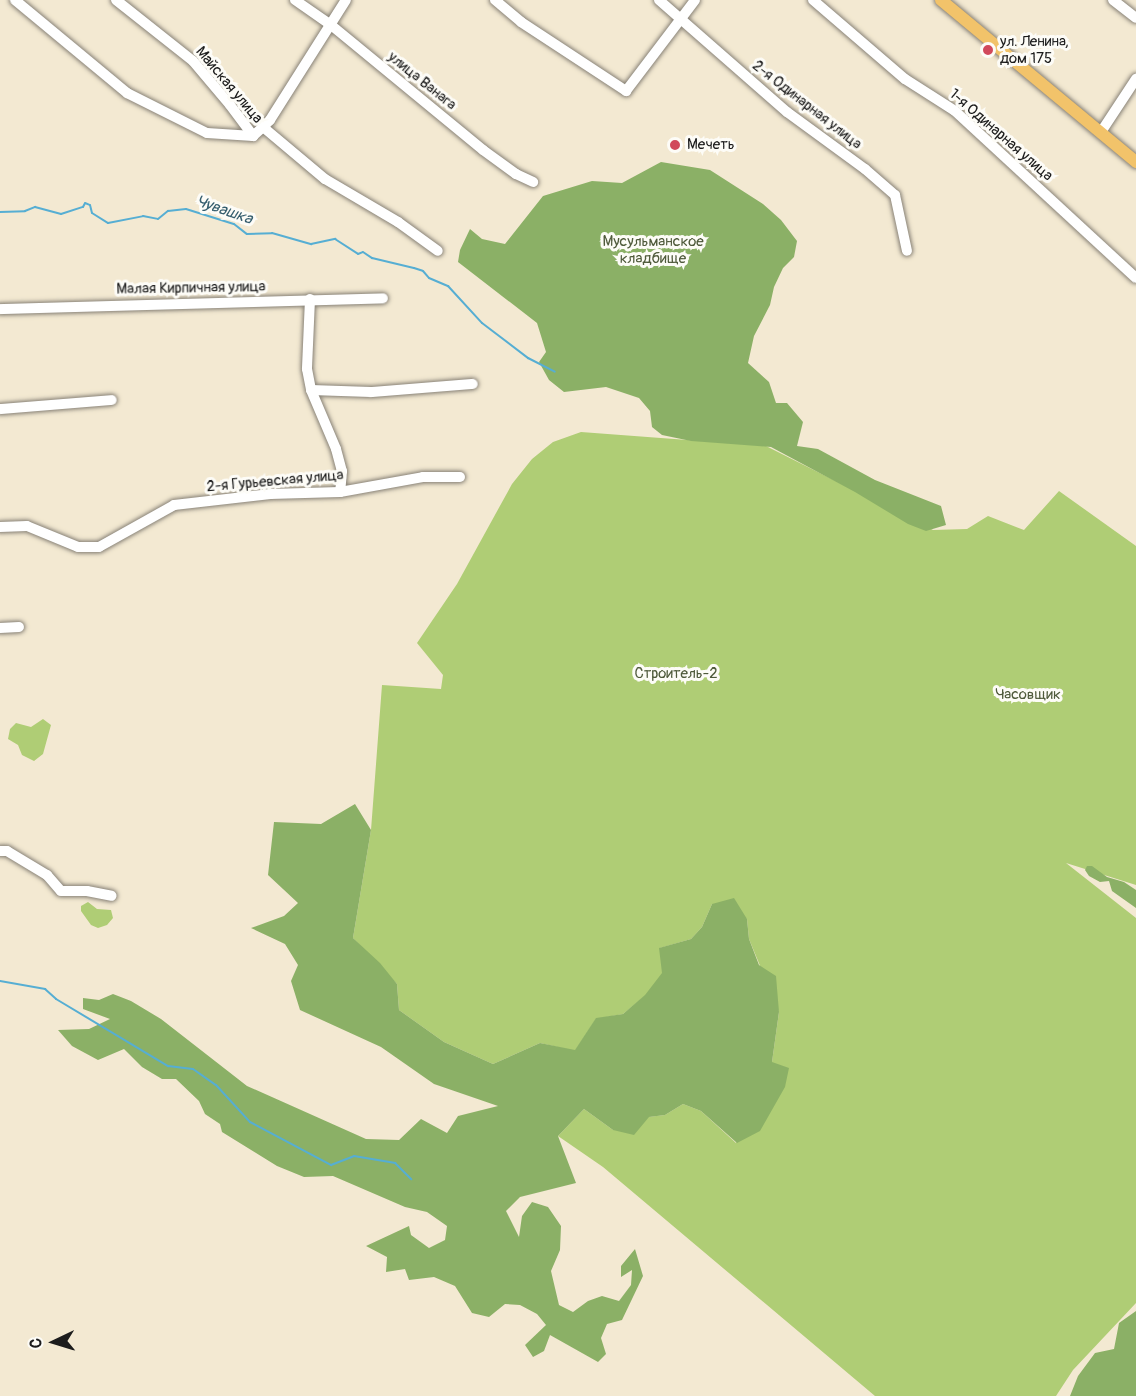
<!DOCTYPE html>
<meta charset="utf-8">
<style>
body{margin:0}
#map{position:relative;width:1136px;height:1396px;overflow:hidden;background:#f3e9d2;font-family:Pangolin,sans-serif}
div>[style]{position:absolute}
.green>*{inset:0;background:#afcd75}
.forest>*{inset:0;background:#8bb066}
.stream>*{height:2px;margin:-1px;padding:0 1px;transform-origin:1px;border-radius:1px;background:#56aed3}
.roads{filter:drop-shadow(0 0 2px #888277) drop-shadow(0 0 2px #888277)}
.minor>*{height:10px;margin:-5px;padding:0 5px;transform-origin:5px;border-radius:5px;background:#fff}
.major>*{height:12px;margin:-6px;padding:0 6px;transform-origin:6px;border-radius:6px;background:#f2c36a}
.dots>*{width:16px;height:16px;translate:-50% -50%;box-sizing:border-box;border:3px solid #fdfcf7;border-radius:50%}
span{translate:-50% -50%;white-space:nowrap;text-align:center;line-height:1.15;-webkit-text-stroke:6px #fdfcf7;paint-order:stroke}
.poi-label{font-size:15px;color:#1c1c1c}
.left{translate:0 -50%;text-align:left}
.street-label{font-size:15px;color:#1c1c1c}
.park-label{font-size:15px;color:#4f5a3b}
.water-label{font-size:16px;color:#365e6e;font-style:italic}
.north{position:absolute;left:24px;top:1312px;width:60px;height:60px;-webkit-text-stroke:4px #fdfcf7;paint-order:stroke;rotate:266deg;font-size:16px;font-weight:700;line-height:24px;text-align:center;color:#1c1c1c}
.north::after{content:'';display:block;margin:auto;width:21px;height:27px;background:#1c1c1c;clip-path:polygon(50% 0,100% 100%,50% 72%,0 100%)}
</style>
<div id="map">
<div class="green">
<div style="clip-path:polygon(581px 432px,766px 446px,933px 530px,967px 529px,988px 516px,1024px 530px,1059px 491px,1136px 546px,1136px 885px,1066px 863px,1136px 918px,1136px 1303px,1073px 1370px,1056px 1396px,875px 1396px,603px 1167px,558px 1136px,584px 1109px,613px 1130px,648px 1117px,665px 1115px,683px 1104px,701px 1111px,736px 1143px,772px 1062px,779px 1012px,749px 939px,747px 919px,712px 904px,702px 927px,691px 939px,660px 948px,663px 973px,646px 995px,623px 1014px,596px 1019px,575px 1051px,540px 1043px,493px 1064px,444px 1042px,399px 1010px,397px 984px,353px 938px,371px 830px,382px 685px,441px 689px,443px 675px,417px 643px,457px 584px,512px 484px,532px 459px,553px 442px)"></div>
<div style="clip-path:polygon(43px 719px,51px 725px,43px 754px,34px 761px,22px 755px,18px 745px,8px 739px,10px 729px,16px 723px,31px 727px)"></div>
<div style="clip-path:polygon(88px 902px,97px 909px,111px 910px,113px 918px,107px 925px,98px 928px,91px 925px,81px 911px,81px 906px)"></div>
</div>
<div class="forest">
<div style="clip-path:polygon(661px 162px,710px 170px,763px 204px,781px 220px,797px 241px,794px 257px,783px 268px,774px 287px,770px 305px,754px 336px,748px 363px,769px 382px,776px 403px,787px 403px,803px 422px,797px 446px,818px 449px,875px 480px,941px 506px,946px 525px,926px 531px,908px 524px,855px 492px,771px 447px,691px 441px,662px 435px,652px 427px,650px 411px,639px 398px,606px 387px,564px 392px,549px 380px,539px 362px,546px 352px,537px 323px,458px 262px,460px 250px,470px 229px,482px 239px,505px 244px,543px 196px,592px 181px,622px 183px)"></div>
<div style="clip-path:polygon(355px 804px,371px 830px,353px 938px,380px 963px,397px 984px,399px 1010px,444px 1042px,493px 1064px,540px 1043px,575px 1050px,596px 1018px,623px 1014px,645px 995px,662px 973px,659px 948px,691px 939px,702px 927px,712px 904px,734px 898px,747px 919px,749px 939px,759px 965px,776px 976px,779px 1012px,772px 1062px,789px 1068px,785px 1087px,760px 1131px,737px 1143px,701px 1111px,683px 1104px,665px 1115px,649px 1117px,634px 1135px,613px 1130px,584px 1109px,558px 1136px,576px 1183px,520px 1197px,506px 1211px,519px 1237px,522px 1216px,532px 1202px,548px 1207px,561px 1226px,560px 1250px,551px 1271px,559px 1305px,573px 1312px,588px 1301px,602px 1296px,619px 1301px,631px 1285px,632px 1270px,621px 1277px,621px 1266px,635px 1249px,643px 1276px,622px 1320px,607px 1324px,601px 1338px,606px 1354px,598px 1362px,550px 1335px,544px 1351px,533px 1357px,525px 1345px,546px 1325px,537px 1314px,520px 1305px,505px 1304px,489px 1317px,472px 1313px,455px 1286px,434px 1277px,409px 1280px,405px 1269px,386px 1272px,387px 1257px,366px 1246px,409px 1226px,411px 1235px,429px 1248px,445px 1240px,447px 1226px,427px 1212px,405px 1207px,333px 1176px,304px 1177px,277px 1166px,222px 1132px,220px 1124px,205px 1114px,199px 1101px,176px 1079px,162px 1079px,142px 1067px,124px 1049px,98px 1060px,72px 1046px,58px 1030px,89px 1029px,110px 1019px,83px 1009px,83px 998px,99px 1000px,113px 994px,131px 1001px,161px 1019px,247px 1086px,366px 1139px,399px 1140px,421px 1119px,447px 1133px,458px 1116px,498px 1106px,434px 1084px,381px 1047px,300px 1010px,291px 981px,298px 965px,285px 944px,251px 928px,284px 916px,298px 903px,268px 875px,274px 822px,321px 824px)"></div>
<div style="clip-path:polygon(1087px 866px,1092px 866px,1107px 877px,1124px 882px,1136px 890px,1136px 908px,1112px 891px,1109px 881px,1100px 882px,1089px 876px,1085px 870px)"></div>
<div style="clip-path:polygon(1136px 1311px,1136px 1396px,1070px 1396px,1078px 1376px,1095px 1353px,1114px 1349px,1119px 1323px)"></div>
</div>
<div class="stream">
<div style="left:0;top:212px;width:25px;rotate:-2deg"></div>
<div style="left:25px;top:211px;width:11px;rotate:-22deg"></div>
<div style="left:35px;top:207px;width:27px;rotate:15deg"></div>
<div style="left:61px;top:214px;width:23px;rotate:-18deg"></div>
<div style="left:83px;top:207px;width:4px;rotate:-63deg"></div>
<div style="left:85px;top:203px;width:5px;rotate:22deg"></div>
<div style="left:90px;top:205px;width:8px;rotate:76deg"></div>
<div style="left:92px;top:213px;width:19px;rotate:32deg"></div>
<div style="left:108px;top:223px;width:36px;rotate:-11deg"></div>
<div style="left:143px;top:216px;width:15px;rotate:11deg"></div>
<div style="left:158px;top:219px;width:13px;rotate:-39deg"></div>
<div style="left:168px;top:211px;width:18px;rotate:-6deg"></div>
<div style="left:186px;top:209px;width:50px;rotate:17.4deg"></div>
<div style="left:234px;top:224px;width:16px;rotate:38deg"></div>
<div style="left:247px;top:234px;width:25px;rotate:-2deg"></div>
<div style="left:272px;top:233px;width:41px;rotate:15.8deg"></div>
<div style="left:311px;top:244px;width:25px;rotate:-12deg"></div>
<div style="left:335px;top:239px;width:27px;rotate:33deg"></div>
<div style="left:358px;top:254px;width:5px;rotate:-22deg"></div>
<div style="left:363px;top:252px;width:11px;rotate:34deg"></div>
<div style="left:372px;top:258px;width:43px;rotate:13.4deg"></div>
<div style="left:414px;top:268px;width:9px;rotate:18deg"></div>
<div style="left:423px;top:271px;width:9px;rotate:49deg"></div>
<div style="left:429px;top:278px;width:21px;rotate:23deg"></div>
<div style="left:448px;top:286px;width:50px;rotate:47.4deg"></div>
<div style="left:482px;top:323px;width:58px;rotate:37.3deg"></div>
<div style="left:528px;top:358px;width:30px;rotate:27deg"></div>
<div style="left:0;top:981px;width:46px;rotate:10.1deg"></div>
<div style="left:45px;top:989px;width:15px;rotate:42deg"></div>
<div style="left:56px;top:999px;width:131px;rotate:30.9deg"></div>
<div style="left:168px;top:1066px;width:25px;rotate:7deg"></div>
<div style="left:193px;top:1069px;width:28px;rotate:35deg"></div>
<div style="left:216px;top:1085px;width:50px;rotate:47.4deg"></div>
<div style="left:250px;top:1122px;width:92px;rotate:28deg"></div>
<div style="left:331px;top:1165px;width:25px;rotate:-21deg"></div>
<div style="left:354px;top:1156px;width:42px;rotate:9.7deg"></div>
<div style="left:395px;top:1163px;width:23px;rotate:45deg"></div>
</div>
<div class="roads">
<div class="minor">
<div style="left:15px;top:0;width:146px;rotate:39.7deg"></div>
<div style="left:127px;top:93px;width:89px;rotate:26.6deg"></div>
<div style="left:207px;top:133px;width:46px;rotate:3.7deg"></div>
<div style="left:116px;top:0;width:98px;rotate:38.4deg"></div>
<div style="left:193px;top:61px;width:57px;rotate:49.9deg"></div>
<div style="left:230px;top:105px;width:39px;rotate:53deg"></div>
<div style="left:253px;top:136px;width:13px;rotate:-42deg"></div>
<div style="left:263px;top:127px;width:81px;rotate:40deg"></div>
<div style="left:325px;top:179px;width:85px;rotate:30.5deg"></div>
<div style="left:398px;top:222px;width:49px;rotate:35.9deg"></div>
<div style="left:295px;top:0;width:44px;rotate:34.8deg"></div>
<div style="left:331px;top:25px;width:197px;rotate:39.4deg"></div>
<div style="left:483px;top:150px;width:41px;rotate:36deg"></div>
<div style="left:516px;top:174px;width:19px;rotate:25deg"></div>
<div style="left:495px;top:0;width:34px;rotate:40deg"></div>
<div style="left:521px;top:22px;width:126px;rotate:33.3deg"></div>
<div style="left:626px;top:91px;width:114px;rotate:-52.8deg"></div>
<div style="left:659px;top:0;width:170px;rotate:41.2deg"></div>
<div style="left:787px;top:112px;width:97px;rotate:36.2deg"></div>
<div style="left:865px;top:169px;width:40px;rotate:41deg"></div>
<div style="left:895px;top:195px;width:57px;rotate:77.9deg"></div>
<div style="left:813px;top:0;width:121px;rotate:40.7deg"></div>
<div style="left:905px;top:79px;width:59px;rotate:32.6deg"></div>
<div style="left:955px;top:111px;width:246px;rotate:42.7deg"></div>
<div style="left:1113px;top:0;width:29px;rotate:38deg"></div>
<div style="left:263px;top:127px;width:10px;rotate:-45deg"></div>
<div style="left:270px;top:120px;width:142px;rotate:-57.7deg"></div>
<div style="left:1101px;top:132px;width:64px;rotate:-56.6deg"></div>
<div style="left:310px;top:299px;width:70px;rotate:92.5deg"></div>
<div style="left:307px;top:369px;width:21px;rotate:79deg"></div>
<div style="left:311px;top:390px;width:64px;rotate:67deg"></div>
<div style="left:336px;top:449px;width:23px;rotate:75deg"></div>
<div style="left:342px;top:471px;width:21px;rotate:95deg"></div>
<div style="left:0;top:309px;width:383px;rotate:-1.6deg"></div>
<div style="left:311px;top:390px;width:60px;rotate:1.9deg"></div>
<div style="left:371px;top:392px;width:102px;rotate:-4.5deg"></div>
<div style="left:0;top:409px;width:112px;rotate:-4.6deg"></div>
<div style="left:0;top:527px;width:27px;rotate:-2deg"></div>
<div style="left:27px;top:526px;width:55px;rotate:22.4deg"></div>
<div style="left:78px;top:547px;width:21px"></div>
<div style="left:99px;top:547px;width:86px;rotate:-29.2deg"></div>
<div style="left:174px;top:505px;width:97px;rotate:-6.5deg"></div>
<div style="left:270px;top:494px;width:70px;rotate:-1.6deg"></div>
<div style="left:340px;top:492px;width:84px;rotate:-10.2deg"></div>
<div style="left:423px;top:477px;width:37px"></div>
<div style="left:0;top:628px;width:19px;rotate:-3deg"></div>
<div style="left:0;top:851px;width:7px"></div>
<div style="left:7px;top:851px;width:47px;rotate:31deg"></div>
<div style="left:47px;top:875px;width:21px;rotate:49deg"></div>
<div style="left:61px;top:891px;width:26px"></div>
<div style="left:87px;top:891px;width:25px;rotate:11deg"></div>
</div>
<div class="major">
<div style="left:941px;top:0;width:254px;rotate:39.7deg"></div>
</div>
</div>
<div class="dots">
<div style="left:988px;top:50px;background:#d1495b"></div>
<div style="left:675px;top:145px;background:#d1495b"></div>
</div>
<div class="poi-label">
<span class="left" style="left:1000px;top:50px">ул. Ленина,<br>дом 175</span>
<span class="left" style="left:687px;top:145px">Мечеть</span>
</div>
<div class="street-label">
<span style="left:422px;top:81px;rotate:39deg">улица Ванага</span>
<span style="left:229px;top:85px;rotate:50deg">Майская улица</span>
<span style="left:807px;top:105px;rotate:38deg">2-я Одинарная улица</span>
<span style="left:1001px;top:135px;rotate:41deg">1-я Одинарная улица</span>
<span style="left:191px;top:288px;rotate:-1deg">Малая Кирпичная улица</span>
<span style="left:275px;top:481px;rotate:-5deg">2-я Гурьевская улица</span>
</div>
<div class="park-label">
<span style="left:653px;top:250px">Мусульманское<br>кладбище</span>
<span style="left:676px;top:674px">Строитель-2</span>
<span style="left:1028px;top:695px">Часовщик</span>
</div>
<div class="water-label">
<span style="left:224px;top:210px;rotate:19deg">Чувашка</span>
</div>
<div class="north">С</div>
</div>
